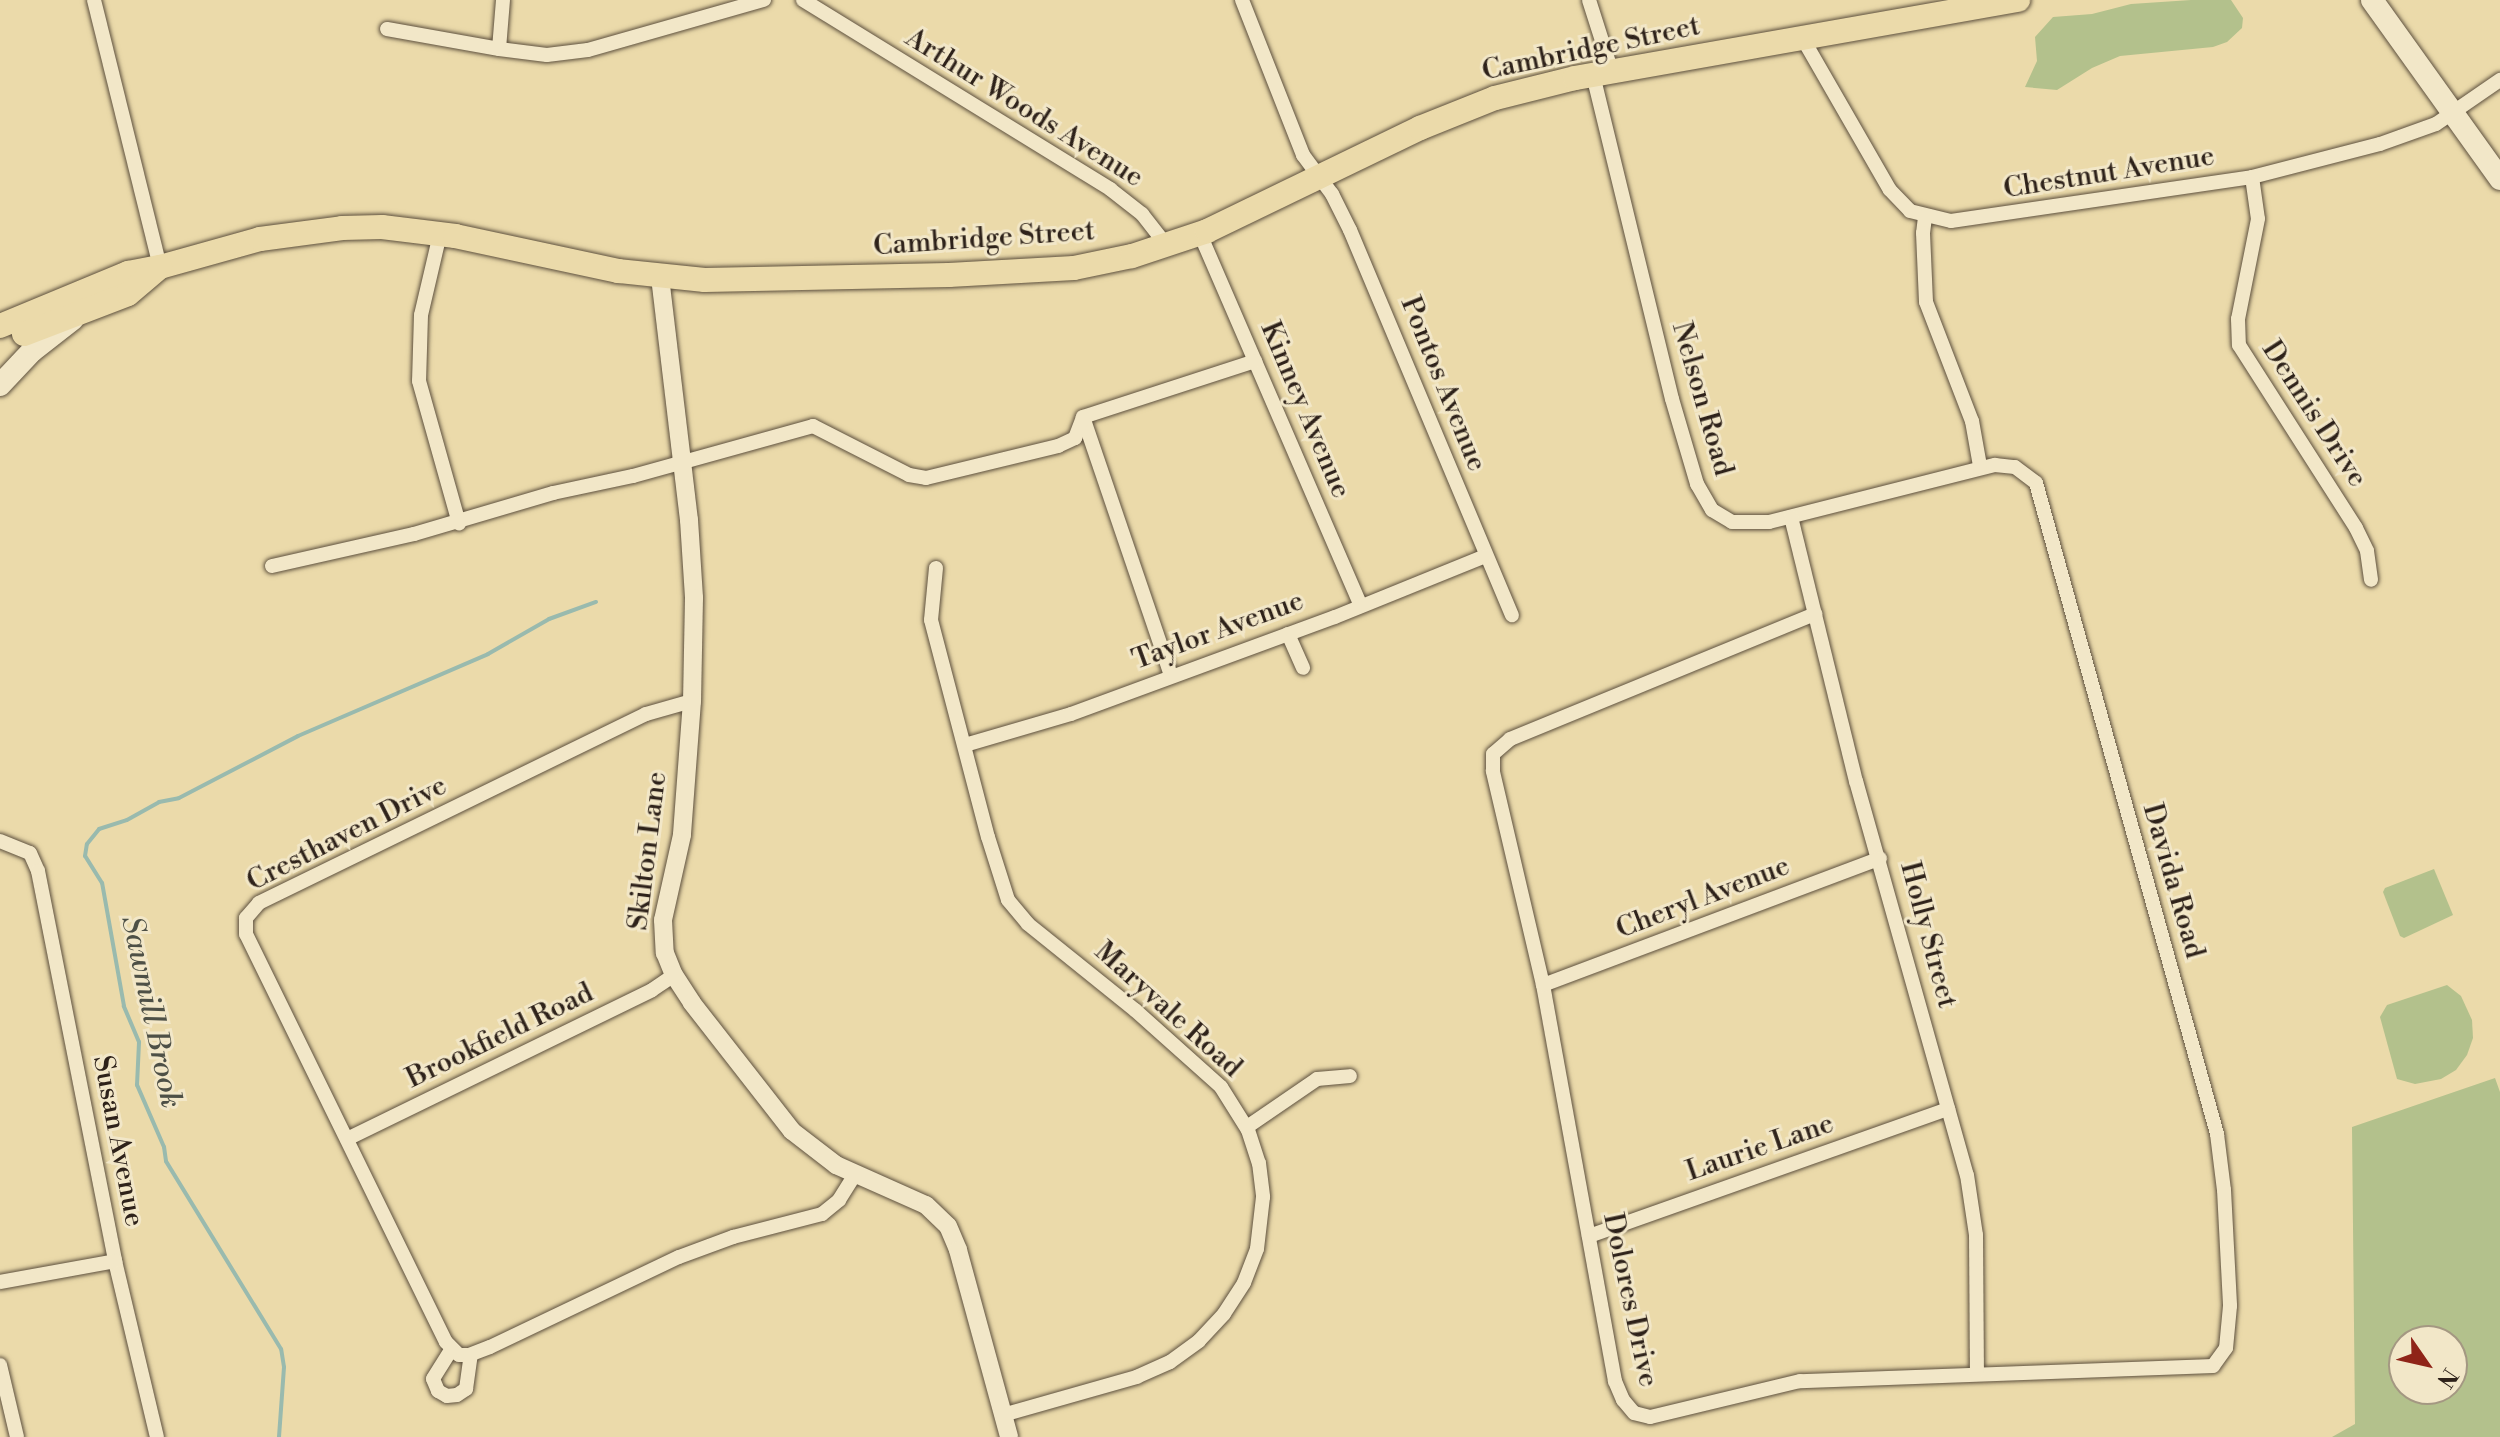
<!DOCTYPE html>
<style>
body{margin:0}
#map{position:relative;width:2500px;height:1437px;overflow:hidden;background:#ebdaaa;font-family:"Libre Bodoni",serif}
div>[style]{position:absolute}
.green>*{inset:0;background:#b3c18c}
.stream>*{height:4px;margin:-2px;padding:0 2px;transform-origin:2px;border-radius:2px;background:#99baae}
.roads{filter:drop-shadow(0 0 2px #5d503e) drop-shadow(0 0 2px #5d503e)}
.minor>*{height:14px;margin:-7px;padding:0 7px;transform-origin:7px;border-radius:7px;background:#f2e7c8}
.tertiary>*{height:18px;margin:-9px;padding:0 9px;transform-origin:9px;border-radius:9px;background:#f2e7c8}
.secondary>*{height:22px;margin:-11px;padding:0 11px;transform-origin:11px;border-radius:11px;background:#f2e7c8}
.primary>*{height:24px;margin:-12px;padding:0 12px;transform-origin:12px;border-radius:12px;background:#ebdaaa}
span{translate:-50% -50%;white-space:nowrap;text-align:center;line-height:1.15;-webkit-text-stroke:6px #f2e7c8;paint-order:stroke}
.street-label{font-size:28px;color:#2e221a}
.water-label{font-size:30px;color:#4e5046;font-style:italic}
.north{position:absolute;left:2388px;top:1325px;width:80px;height:80px;box-sizing:border-box;background:#f2e7c8;border:2px solid #a49882;border-radius:50%;rotate:124deg;font-size:22px;font-weight:700;line-height:32px;text-align:center;color:#2e221a}
.north::after{content:'';display:block;margin:auto;width:28px;height:36px;background:#8f2418;clip-path:polygon(50% 0,100% 100%,50% 72%,0 100%)}
</style>
<div id="map">
<div class="green">
<div style="clip-path:polygon(2191px 0,2231px 0,2243px 18px,2242px 28px,2227px 42px,2213px 47px,2120px 56px,2092px 68px,2057px 90px,2025px 87px,2037px 61px,2035px 37px,2053px 17px,2092px 14px,2131px 4px)"></div>
<div style="clip-path:polygon(2434px 869px,2453px 915px,2404px 938px,2400px 936px,2383px 892px,2385px 888px)"></div>
<div style="clip-path:polygon(2447px 985px,2461px 996px,2472px 1020px,2473px 1038px,2467px 1055px,2456px 1070px,2441px 1079px,2415px 1084px,2397px 1079px,2380px 1017px,2387px 1005px)"></div>
<div style="clip-path:polygon(evenodd,2495px 1078px,2500px 1092px,2500px 1437px,2332px 1437px,2355px 1424px,2352px 1127px,2495px 1078px,2404px 1341px,2452px 1341px,2452px 1389px,2404px 1389px,2404px 1341px)"></div>
</div>
<div class="stream">
<div style="left:279px;top:1437px;width:70px;rotate:-85.9deg"></div>
<div style="left:284px;top:1367px;width:18px;rotate:-99deg"></div>
<div style="left:281px;top:1349px;width:220px;rotate:-121.5deg"></div>
<div style="left:166px;top:1161px;width:14px;rotate:-98deg"></div>
<div style="left:164px;top:1147px;width:68px;rotate:-113.5deg"></div>
<div style="left:137px;top:1085px;width:43px;rotate:-87.3deg"></div>
<div style="left:139px;top:1042px;width:39px;rotate:-113deg"></div>
<div style="left:124px;top:1006px;width:125px;rotate:-100.1deg"></div>
<div style="left:102px;top:883px;width:32px;rotate:-122deg"></div>
<div style="left:85px;top:856px;width:12px;rotate:-81deg"></div>
<div style="left:87px;top:844px;width:19px;rotate:-51deg"></div>
<div style="left:99px;top:829px;width:29px;rotate:-18deg"></div>
<div style="left:127px;top:820px;width:37px;rotate:-29deg"></div>
<div style="left:159px;top:802px;width:20px;rotate:-11deg"></div>
<div style="left:179px;top:798px;width:134px;rotate:-27.5deg"></div>
<div style="left:298px;top:736px;width:207px;rotate:-23.3deg"></div>
<div style="left:488px;top:654px;width:70px;rotate:-29.8deg"></div>
<div style="left:549px;top:619px;width:50px;rotate:-19.9deg"></div>
</div>
<div class="roads">
<div class="minor">
<div style="left:94px;top:0;width:275px;rotate:76.1deg"></div>
<div style="left:503px;top:0;width:49px;rotate:94.7deg"></div>
<div style="left:499px;top:49px;width:48px;rotate:7.1deg"></div>
<div style="left:547px;top:55px;width:41px;rotate:-7deg"></div>
<div style="left:588px;top:50px;width:183px;rotate:-15.9deg"></div>
<div style="left:803px;top:0;width:361px;rotate:31.6deg"></div>
<div style="left:1110px;top:189px;width:41px;rotate:38deg"></div>
<div style="left:1142px;top:214px;width:41px;rotate:52deg"></div>
<div style="left:1242px;top:0;width:167px;rotate:68.5deg"></div>
<div style="left:1303px;top:155px;width:49px;rotate:53.4deg"></div>
<div style="left:1332px;top:194px;width:40px;rotate:63.4deg"></div>
<div style="left:1350px;top:230px;width:418px;rotate:67.2deg"></div>
<div style="left:1589px;top:0;width:76px;rotate:72.3deg"></div>
<div style="left:387px;top:29px;width:114px;rotate:10.1deg"></div>
<div style="left:1803px;top:39px;width:174px;rotate:60.1deg"></div>
<div style="left:1890px;top:190px;width:29px;rotate:46deg"></div>
<div style="left:1910px;top:211px;width:42px;rotate:13.7deg"></div>
<div style="left:1951px;top:221px;width:304px;rotate:-8.3deg"></div>
<div style="left:2252px;top:177px;width:132px;rotate:-14.5deg"></div>
<div style="left:2380px;top:144px;width:59px;rotate:-19.7deg"></div>
<div style="left:2436px;top:124px;width:78px;rotate:-34.5deg"></div>
<div style="left:1593px;top:75px;width:333px;rotate:76.3deg"></div>
<div style="left:1672px;top:399px;width:89px;rotate:73.6deg"></div>
<div style="left:1697px;top:484px;width:30px;rotate:60deg"></div>
<div style="left:1712px;top:510px;width:23px;rotate:31deg"></div>
<div style="left:1732px;top:522px;width:37px"></div>
<div style="left:1769px;top:522px;width:233px;rotate:-14.2deg"></div>
<div style="left:1995px;top:465px;width:20px;rotate:6deg"></div>
<div style="left:2015px;top:467px;width:26px;rotate:37deg"></div>
<div style="left:2036px;top:483px;width:676px;rotate:74.46deg"></div>
<div style="left:2217px;top:1134px;width:56px;rotate:82.9deg"></div>
<div style="left:2224px;top:1190px;width:116px;rotate:87deg"></div>
<div style="left:2230px;top:1306px;width:42px;rotate:95.4deg"></div>
<div style="left:2226px;top:1348px;width:22px;rotate:126deg"></div>
<div style="left:2213px;top:1366px;width:413px;rotate:177.9deg"></div>
<div style="left:1800px;top:1381px;width:154px;rotate:166.5deg"></div>
<div style="left:1650px;top:1417px;width:16px;rotate:-166deg"></div>
<div style="left:1634px;top:1413px;width:17px;rotate:-130deg"></div>
<div style="left:1623px;top:1400px;width:21px;rotate:-113deg"></div>
<div style="left:1615px;top:1381px;width:402px;rotate:-100.3deg"></div>
<div style="left:1543px;top:985px;width:220px;rotate:-103.2deg"></div>
<div style="left:1493px;top:771px;width:17px;rotate:-90deg"></div>
<div style="left:1493px;top:754px;width:23px;rotate:-41deg"></div>
<div style="left:1510px;top:739px;width:330px;rotate:-22.3deg"></div>
<div style="left:2252px;top:177px;width:42px;rotate:81.9deg"></div>
<div style="left:2258px;top:219px;width:102px;rotate:101.3deg"></div>
<div style="left:2238px;top:319px;width:26px;rotate:88deg"></div>
<div style="left:2239px;top:345px;width:217px;rotate:57.4deg"></div>
<div style="left:2356px;top:528px;width:25px;rotate:64deg"></div>
<div style="left:2367px;top:551px;width:29px;rotate:82deg"></div>
<div style="left:1925px;top:217px;width:16px;rotate:97deg"></div>
<div style="left:1923px;top:233px;width:69px;rotate:87.5deg"></div>
<div style="left:1926px;top:302px;width:128px;rotate:68.9deg"></div>
<div style="left:1972px;top:421px;width:46px;rotate:79.9deg"></div>
<div style="left:440px;top:234px;width:83px;rotate:103.2deg"></div>
<div style="left:421px;top:315px;width:66px;rotate:91.7deg"></div>
<div style="left:419px;top:381px;width:148px;rotate:74.3deg"></div>
<div style="left:1200px;top:234px;width:405px;rotate:66.6deg"></div>
<div style="left:1083px;top:417px;width:273px;rotate:71.2deg"></div>
<div style="left:1083px;top:417px;width:181px;rotate:-18deg"></div>
<div style="left:1791px;top:517px;width:272px;rotate:76.2deg"></div>
<div style="left:1856px;top:781px;width:409px;rotate:74.3deg"></div>
<div style="left:1967px;top:1175px;width:61px;rotate:81.5deg"></div>
<div style="left:1976px;top:1235px;width:137px;rotate:89.6deg"></div>
<div style="left:272px;top:566px;width:146px;rotate:-12.7deg"></div>
<div style="left:414px;top:534px;width:145px;rotate:-16.4deg"></div>
<div style="left:553px;top:493px;width:82px;rotate:-12deg"></div>
<div style="left:633px;top:476px;width:187px;rotate:-15.5deg"></div>
<div style="left:813px;top:426px;width:108px;rotate:27deg"></div>
<div style="left:909px;top:475px;width:17px;rotate:10deg"></div>
<div style="left:926px;top:478px;width:136px;rotate:-13.6deg"></div>
<div style="left:1058px;top:446px;width:19px;rotate:-25deg"></div>
<div style="left:1075px;top:438px;width:22px;rotate:-69deg"></div>
<div style="left:936px;top:568px;width:52px;rotate:95.5deg"></div>
<div style="left:931px;top:620px;width:224px;rotate:75.3deg"></div>
<div style="left:988px;top:837px;width:66px;rotate:72.4deg"></div>
<div style="left:1008px;top:900px;width:31px;rotate:50deg"></div>
<div style="left:1028px;top:924px;width:137px;rotate:38.8deg"></div>
<div style="left:1135px;top:1010px;width:115px;rotate:41.8deg"></div>
<div style="left:1221px;top:1087px;width:51px;rotate:57.9deg"></div>
<div style="left:1248px;top:1130px;width:35px;rotate:72deg"></div>
<div style="left:1259px;top:1163px;width:34px;rotate:83deg"></div>
<div style="left:1263px;top:1197px;width:52px;rotate:96.6deg"></div>
<div style="left:1257px;top:1249px;width:36px;rotate:111deg"></div>
<div style="left:1244px;top:1283px;width:37px;rotate:123deg"></div>
<div style="left:1224px;top:1314px;width:37px;rotate:133deg"></div>
<div style="left:1199px;top:1341px;width:36px;rotate:144deg"></div>
<div style="left:1170px;top:1362px;width:36px;rotate:156deg"></div>
<div style="left:1137px;top:1377px;width:139px;rotate:164.2deg"></div>
<div style="left:1288px;top:634px;width:37px;rotate:66deg"></div>
<div style="left:692px;top:701px;width:48px;rotate:164.2deg"></div>
<div style="left:646px;top:714px;width:431px;rotate:154deg"></div>
<div style="left:259px;top:903px;width:20px;rotate:131deg"></div>
<div style="left:246px;top:918px;width:16px;rotate:90deg"></div>
<div style="left:246px;top:934px;width:454px;rotate:63.9deg"></div>
<div style="left:446px;top:1342px;width:18px;rotate:45deg"></div>
<div style="left:459px;top:1355px;width:10px"></div>
<div style="left:469px;top:1355px;width:22px;rotate:-21deg"></div>
<div style="left:490px;top:1347px;width:209px;rotate:-25.5deg"></div>
<div style="left:679px;top:1257px;width:58px;rotate:-20.3deg"></div>
<div style="left:733px;top:1237px;width:92px;rotate:-14.5deg"></div>
<div style="left:822px;top:1214px;width:22px;rotate:-39deg"></div>
<div style="left:839px;top:1200px;width:31px;rotate:-58deg"></div>
<div style="left:965px;top:745px;width:110px;rotate:-16.3deg"></div>
<div style="left:1071px;top:714px;width:281px;rotate:-20.2deg"></div>
<div style="left:1335px;top:617px;width:162px;rotate:-22.1deg"></div>
<div style="left:0;top:841px;width:32px;rotate:22deg"></div>
<div style="left:30px;top:853px;width:20px;rotate:66deg"></div>
<div style="left:38px;top:871px;width:398px;rotate:78.8deg"></div>
<div style="left:115px;top:1261px;width:181px;rotate:76.6deg"></div>
<div style="left:1543px;top:985px;width:360px;rotate:-20.6deg"></div>
<div style="left:1247px;top:1127px;width:85px;rotate:-34.4deg"></div>
<div style="left:1317px;top:1079px;width:33px;rotate:-5deg"></div>
<div style="left:347px;top:1139px;width:339px;rotate:-26deg"></div>
<div style="left:652px;top:990px;width:27px;rotate:-34deg"></div>
<div style="left:1589px;top:1236px;width:381px;rotate:-19.5deg"></div>
<div style="left:0;top:1282px;width:117px;rotate:-10.3deg"></div>
<div style="left:451px;top:1350px;width:34px;rotate:122deg"></div>
<div style="left:433px;top:1379px;width:13px;rotate:67deg"></div>
<div style="left:438px;top:1391px;width:10px;rotate:29deg"></div>
<div style="left:447px;top:1396px;width:10px;rotate:-6deg"></div>
<div style="left:457px;top:1395px;width:11px;rotate:-34deg"></div>
<div style="left:466px;top:1389px;width:34px;rotate:-82deg"></div>
<div style="left:0;top:1365px;width:74px;rotate:76.7deg"></div>
</div>
<div class="tertiary">
<div style="left:660px;top:277px;width:245px;rotate:83.2deg"></div>
<div style="left:689px;top:520px;width:78px;rotate:86.3deg"></div>
<div style="left:694px;top:598px;width:103px;rotate:91.1deg"></div>
<div style="left:692px;top:701px;width:134px;rotate:94.3deg"></div>
<div style="left:682px;top:835px;width:87px;rotate:102.6deg"></div>
<div style="left:663px;top:920px;width:33px;rotate:87deg"></div>
<div style="left:665px;top:953px;width:24px;rotate:68deg"></div>
<div style="left:674px;top:975px;width:33px;rotate:57deg"></div>
<div style="left:692px;top:1003px;width:162px;rotate:52deg"></div>
<div style="left:792px;top:1131px;width:56px;rotate:37.7deg"></div>
<div style="left:836px;top:1165px;width:98px;rotate:24deg"></div>
<div style="left:926px;top:1205px;width:30px;rotate:44deg"></div>
<div style="left:948px;top:1226px;width:26px;rotate:67deg"></div>
<div style="left:958px;top:1250px;width:194px;rotate:74.7deg"></div>
</div>
<div class="secondary">
<div style="left:2372px;top:0;width:220px;rotate:54.4deg"></div>
<div style="left:0;top:385px;width:47px;rotate:-46.7deg"></div>
<div style="left:32px;top:351px;width:52px;rotate:-38deg"></div>
</div>
<div class="primary">
<div style="left:0;top:326px;width:139px;rotate:-22.5deg"></div>
<div style="left:128px;top:273px;width:33px;rotate:-11deg"></div>
<div style="left:160px;top:267px;width:104px;rotate:-15.6deg"></div>
<div style="left:260px;top:239px;width:83px;rotate:-7.6deg"></div>
<div style="left:342px;top:228px;width:40px;rotate:-1.4deg"></div>
<div style="left:382px;top:227px;width:74px;rotate:7deg"></div>
<div style="left:455px;top:236px;width:167px;rotate:12.1deg"></div>
<div style="left:618px;top:271px;width:87px;rotate:5.9deg"></div>
<div style="left:705px;top:280px;width:244px;rotate:-1.2deg"></div>
<div style="left:949px;top:275px;width:125px;rotate:-3.2deg"></div>
<div style="left:1074px;top:268px;width:59px;rotate:-11.7deg"></div>
<div style="left:1132px;top:256px;width:79px;rotate:-18.4deg"></div>
<div style="left:1207px;top:231px;width:237px;rotate:-25.8deg"></div>
<div style="left:1420px;top:128px;width:81px;rotate:-21.8deg"></div>
<div style="left:1495px;top:98px;width:82px;rotate:-14deg"></div>
<div style="left:1575px;top:78px;width:450px;rotate:-10deg"></div>
<div style="left:24px;top:334px;width:111px;rotate:-21deg"></div>
<div style="left:128px;top:294px;width:42px;rotate:-40.2deg"></div>
</div>
</div>
<div class="street-label">
<span style="left:1591px;top:49px;rotate:-12deg">Cambridge Street</span>
<span style="left:1024px;top:108px;rotate:32deg">Arthur Woods Avenue</span>
<span style="left:2109px;top:173px;rotate:-9deg">Chestnut Avenue</span>
<span style="left:984px;top:239px;rotate:-4deg">Cambridge Street</span>
<span style="left:1443px;top:384px;rotate:68deg">Pontos Avenue</span>
<span style="left:1702px;top:399px;rotate:74deg">Nelson Road</span>
<span style="left:1305px;top:410px;rotate:67deg">Kinney Avenue</span>
<span style="left:2314px;top:414px;rotate:57deg">Dennis Drive</span>
<span style="left:1218px;top:631px;rotate:-20deg">Taylor Avenue</span>
<span style="left:347px;top:834px;rotate:-27deg">Cresthaven Drive</span>
<span style="left:648px;top:851px;rotate:-83deg">Skilton Lane</span>
<span style="left:2173px;top:881px;rotate:74deg">Davida Road</span>
<span style="left:1703px;top:898px;rotate:-21deg">Cheryl Avenue</span>
<span style="left:1928px;top:935px;rotate:75deg">Holly Street</span>
<span style="left:1168px;top:1010px;rotate:42deg">Maryvale Road</span>
<span style="left:500px;top:1036px;rotate:-26deg">Brookfield Road</span>
<span style="left:118px;top:1141px;rotate:79deg">Susan Avenue</span>
<span style="left:1760px;top:1148px;rotate:-19deg">Laurie Lane</span>
<span style="left:1630px;top:1300px;rotate:78deg">Dolores Drive</span>
</div>
<div class="water-label">
<span style="left:151px;top:1012px;rotate:78deg">Sawmill Brook</span>
</div>
<div class="north">N</div>
</div>
